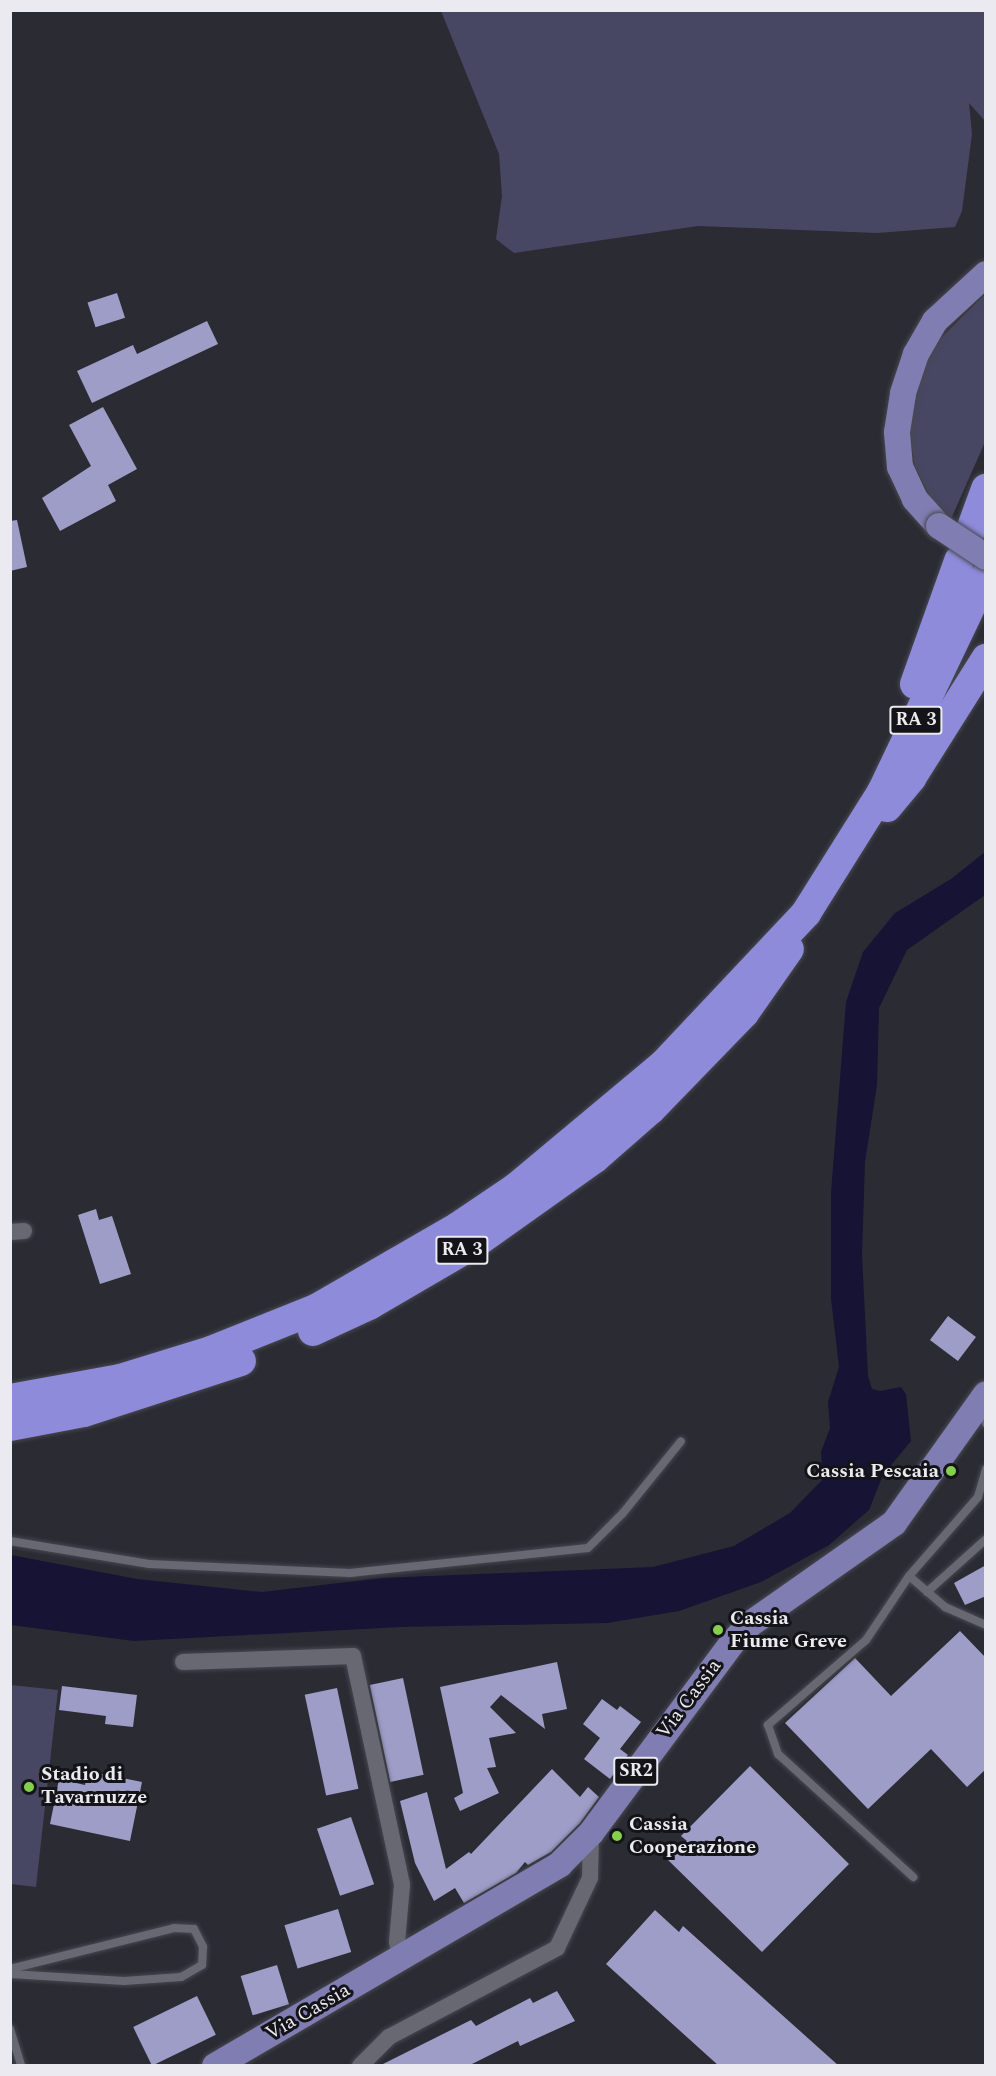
<!DOCTYPE html>
<style>
body{margin:0}
#map{position:relative;width:996px;height:2076px;overflow:hidden;background:#2b2b34;font-family:Spectral,serif}
div>[style]{position:absolute}
.green>*{inset:0;background:#474763}
.water>*{inset:0;background:#161334}
.building>*{inset:0;background:#9d9dc8;transform-origin:0 0}
.roads{filter:drop-shadow(0 0 2px #47474f) drop-shadow(0 0 2px #47474f)}
.lane>*{height:8px;margin:-4px;padding:0 4px;transform-origin:4px;border-radius:4px;background:#686873}
.street>*{height:16px;margin:-8px;padding:0 8px;transform-origin:8px;border-radius:8px;background:#686873}
.primary>*{height:26px;margin:-13px;padding:0 13px;transform-origin:13px;border-radius:13px;background:#7f7db1}
.highway>*{height:30px;margin:-15px;padding:0 15px;transform-origin:15px;border-radius:15px;background:#8e8bda}
.bridges{filter:drop-shadow(0 0 2px #47474f) drop-shadow(0 0 2px #47474f)}
.primary-bridge>*{height:26px;margin:-13px;padding:0 13px;transform-origin:13px;border-radius:13px;background:#7f7db1}
.dots>*{width:16px;height:16px;translate:-50% -50%;box-sizing:border-box;border:3px solid #141418;border-radius:50%}
span{translate:-50% -50%;white-space:nowrap;text-align:center;line-height:1.15;-webkit-text-stroke:6px #141418;paint-order:stroke}
.shield-label span{padding:2px 4px;background:#141418;border:2px solid;border-radius:4px;-webkit-text-stroke-width:0}
.shield-label{font-size:18px;color:#eaeaf0;font-weight:700}
.poi-label{font-size:20px;color:#eaeaf0;font-weight:700}
.right{translate:-100% -50%;text-align:right}
.left{translate:0 -50%;text-align:left}
.street-label{font-size:20px;color:#eaeaf0}
.frame{position:absolute;inset:0;border:12px solid #eaeaf0;pointer-events:none}
</style>
<div id="map">
<div class="green">
<div style="clip-path:polygon(441px 11px,985px 11px,985px 121px,969px 103px,972px 134px,962px 211px,955px 227px,877px 233px,698px 226px,514px 253px,496px 239px,502px 196px,499px 154px)"></div>
<div style="clip-path:polygon(985px 294px,985px 442px,951px 519px,931px 499px,915px 467px,910px 438px,911px 401px,922px 365px,936px 343px)"></div>
<div style="clip-path:polygon(11px 1685px,58px 1690px,36px 1887px,11px 1884px)"></div>
</div>
<div class="water">
<div style="clip-path:polygon(985px 852px,985px 895px,907px 950px,879px 1008px,877px 1085px,865px 1162px,862px 1255px,868px 1376px,872px 1389px,880px 1391px,901px 1387px,906px 1394px,911px 1441px,883px 1475px,869px 1510px,829px 1545px,761px 1582px,679px 1611px,607px 1623px,400px 1627px,134px 1641px,11px 1625px,11px 1555px,137px 1579px,262px 1592px,382px 1578px,653px 1567px,734px 1546px,790px 1513px,823px 1479px,821px 1452px,830px 1428px,828px 1402px,839px 1367px,831px 1299px,831px 1193px,846px 1002px,863px 952px,895px 913px,951px 879px)"></div>
</div>
<div class="building">
<div style="left:117px;top:293px;width:26px;height:31px;rotate:72deg"></div>
<div style="clip-path:polygon(207px 321px,218px 344px,92px 403px,77px 371px,133px 345px,137px 354px)"></div>
<div style="clip-path:polygon(103px 407px,137px 469px,108px 485px,116px 501px,60px 531px,42px 498px,91px 466px,69px 425px)"></div>
<div style="clip-path:polygon(17px 520px,27px 567px,10px 571px,10px 521px)"></div>
<div style="clip-path:polygon(96px 1209px,99px 1220px,112px 1216px,131px 1274px,100px 1284px,78px 1215px)"></div>
<div style="left:948px;top:1316px;width:35px;height:30px;rotate:37deg"></div>
<div style="clip-path:polygon(986px 1565px,986px 1596px,965px 1605px,954px 1583px)"></div>
<div style="clip-path:polygon(960px 1631px,986px 1658px,986px 1769px,967px 1787px,931px 1749px,868px 1809px,785px 1723px,855px 1658px,891px 1696px)"></div>
<div style="clip-path:polygon(557px 1662px,567px 1709px,542px 1714px,545px 1729px,501px 1695px,490px 1707px,516px 1733px,489px 1738px,496px 1767px,487px 1768px,499px 1793px,460px 1811px,454px 1798px,463px 1793px,440px 1687px)"></div>
<div style="left:403px;top:1678px;width:99px;height:34px;rotate:78deg"></div>
<div style="clip-path:polygon(62px 1686px,137px 1695px,133px 1727px,105px 1724px,106px 1716px,59px 1710px)"></div>
<div style="left:337px;top:1688px;width:103px;height:33px;rotate:78deg"></div>
<div style="clip-path:polygon(602px 1699px,617px 1710px,620px 1706px,641px 1722px,620px 1749px,628px 1755px,610px 1779px,584px 1759px,600px 1738px,583px 1724px)"></div>
<div style="clip-path:polygon(750px 1766px,849px 1864px,762px 1952px,668px 1860px,687px 1841px,681px 1836px)"></div>
<div style="clip-path:polygon(552px 1769px,580px 1797px,588px 1787px,599px 1797px,580px 1823px,551px 1852px,528px 1865px,525px 1862px,516px 1873px,464px 1903px,455px 1888px,434px 1901px,415px 1863px,400px 1801px,427px 1792px,446px 1869px,469px 1852px,471px 1854px)"></div>
<div style="clip-path:polygon(88px 1771px,142px 1782px,130px 1841px,50px 1824px,59px 1779px,85px 1785px)"></div>
<div style="left:351px;top:1817px;width:71px;height:36px;rotate:71deg"></div>
<div style="left:338px;top:1909px;width:45px;height:56px;rotate:73deg"></div>
<div style="clip-path:polygon(655px 1910px,679px 1932px,683px 1926px,839px 2066px,719px 2066px,606px 1964px)"></div>
<div style="left:277px;top:1965px;width:41px;height:38px;rotate:73deg"></div>
<div style="clip-path:polygon(557px 1991px,575px 2021px,520px 2046px,518px 2041px,468px 2066px,379px 2066px,471px 2020px,476px 2026px,530px 1998px,533px 2003px)"></div>
<div style="left:197px;top:1996px;width:43px;height:71px;rotate:64deg"></div>
</div>
<div class="roads">
<div class="lane">
<div style="left:982px;top:1408px;width:16px;rotate:75deg"></div>
<div style="left:986px;top:1469px;width:29px;rotate:106deg"></div>
<div style="left:978px;top:1497px;width:105px;rotate:131.1deg"></div>
<div style="left:909px;top:1576px;width:48px;rotate:40.7deg"></div>
<div style="left:945px;top:1607px;width:45px;rotate:23.7deg"></div>
<div style="left:10px;top:1541px;width:141px;rotate:9.4deg"></div>
<div style="left:149px;top:1564px;width:201px;rotate:2.6deg"></div>
<div style="left:350px;top:1573px;width:239px;rotate:-6deg"></div>
<div style="left:588px;top:1548px;width:49px;rotate:-45deg"></div>
<div style="left:623px;top:1513px;width:92px;rotate:-51.1deg"></div>
<div style="left:909px;top:1576px;width:77px;rotate:123.9deg"></div>
<div style="left:866px;top:1640px;width:130px;rotate:139.1deg"></div>
<div style="left:768px;top:1725px;width:31px;rotate:71deg"></div>
<div style="left:778px;top:1754px;width:183px;rotate:42.3deg"></div>
<div style="left:927px;top:1592px;width:79px;rotate:-41.9deg"></div>
<div style="left:10px;top:1969px;width:169px;rotate:-14deg"></div>
<div style="left:174px;top:1928px;width:20px;rotate:3deg"></div>
<div style="left:194px;top:1929px;width:20px;rotate:63deg"></div>
<div style="left:203px;top:1947px;width:18px;rotate:93deg"></div>
<div style="left:202px;top:1965px;width:24px;rotate:150deg"></div>
<div style="left:181px;top:1977px;width:57px;rotate:176deg"></div>
<div style="left:124px;top:1981px;width:114px;rotate:-176.5deg"></div>
<div style="left:10px;top:2029px;width:39px;rotate:73deg"></div>
</div>
<div class="street">
<div style="left:10px;top:1232px;width:14px;rotate:-4deg"></div>
<div style="left:183px;top:1662px;width:170px;rotate:-2deg"></div>
<div style="left:353px;top:1656px;width:234px;rotate:77.9deg"></div>
<div style="left:402px;top:1885px;width:57px;rotate:95deg"></div>
<div style="left:397px;top:1942px;width:17px;rotate:77deg"></div>
<div style="left:360px;top:2066px;width:41px;rotate:-45deg"></div>
<div style="left:389px;top:2037px;width:190px;rotate:-27.9deg"></div>
<div style="left:557px;top:1948px;width:77px;rotate:-64.8deg"></div>
<div style="left:590px;top:1878px;width:45px;rotate:-88.7deg"></div>
</div>
<div class="primary">
<div style="left:939px;top:526px;width:36px;rotate:-132deg"></div>
<div style="left:915px;top:499px;width:35px;rotate:-115deg"></div>
<div style="left:900px;top:467px;width:35px;rotate:-95deg"></div>
<div style="left:897px;top:432px;width:39px;rotate:-81deg"></div>
<div style="left:903px;top:393px;width:41px;rotate:-71.6deg"></div>
<div style="left:916px;top:354px;width:38px;rotate:-60deg"></div>
<div style="left:935px;top:321px;width:69px;rotate:-42.7deg"></div>
<div style="left:215px;top:2066px;width:400px;rotate:-30.3deg"></div>
<div style="left:560px;top:1864px;width:44px;rotate:-45deg"></div>
<div style="left:591px;top:1833px;width:237px;rotate:-53.4deg"></div>
<div style="left:732px;top:1643px;width:25px;rotate:-47deg"></div>
<div style="left:749px;top:1625px;width:177px;rotate:-35.1deg"></div>
<div style="left:894px;top:1523px;width:158px;rotate:-54.5deg"></div>
</div>
<div class="highway">
<div style="left:971px;top:530px;width:44px;rotate:-69.9deg"></div>
<div style="left:915px;top:684px;width:131px;rotate:-70.3deg"></div>
<div style="left:887px;top:807px;width:38px;rotate:-50deg"></div>
<div style="left:911px;top:778px;width:141px;rotate:-57.8deg"></div>
<div style="left:313px;top:1331px;width:62px;rotate:-24.9deg"></div>
<div style="left:369px;top:1305px;width:121px;rotate:-30.2deg"></div>
<div style="left:474px;top:1244px;width:148px;rotate:-35.4deg"></div>
<div style="left:595px;top:1158px;width:74px;rotate:-41.2deg"></div>
<div style="left:651px;top:1109px;width:134px;rotate:-45.9deg"></div>
<div style="left:744px;top:1013px;width:78px;rotate:-54.9deg"></div>
<div style="left:10px;top:1399px;width:112px;rotate:-10.3deg"></div>
<div style="left:120px;top:1379px;width:95px;rotate:-17.1deg"></div>
<div style="left:211px;top:1351px;width:113px;rotate:-21.8deg"></div>
<div style="left:316px;top:1309px;width:164px;rotate:-30deg"></div>
<div style="left:458px;top:1227px;width:71px;rotate:-34.1deg"></div>
<div style="left:517px;top:1187px;width:190px;rotate:-39.9deg"></div>
<div style="left:663px;top:1065px;width:209px;rotate:-46.7deg"></div>
<div style="left:806px;top:913px;width:143px;rotate:-57.9deg"></div>
<div style="left:882px;top:792px;width:239px;rotate:-64.5deg"></div>
<div style="left:10px;top:1426px;width:75px;rotate:-10.7deg"></div>
<div style="left:84px;top:1412px;width:165px;rotate:-18deg"></div>
</div>
</div>
<div class="bridges">
<div class="primary-bridge">
<div style="left:939px;top:526px;width:56px;rotate:33.4deg"></div>
</div>
</div>
<div class="dots">
<div style="left:951px;top:1471px;background:#84d04d"></div>
<div style="left:718px;top:1630px;background:#84d04d"></div>
<div style="left:29px;top:1787px;background:#84d04d"></div>
<div style="left:617px;top:1836px;background:#84d04d"></div>
</div>
<div class="shield-label">
<span style="left:916px;top:720px">RA 3</span>
<span style="left:462px;top:1250px">RA 3</span>
<span style="left:636px;top:1771px">SR2</span>
</div>
<div class="poi-label">
<span class="right" style="left:939px;top:1471px">Cassia Pescaia</span>
<span class="left" style="left:730px;top:1630px">Cassia<br>Fiume Greve</span>
<span class="left" style="left:41px;top:1786px">Stadio di<br>Tavarnuzze</span>
<span class="left" style="left:629px;top:1836px">Cassia<br>Cooperazione</span>
</div>
<div class="street-label">
<span style="left:689px;top:1699px;rotate:-53deg">Via Cassia</span>
<span style="left:308px;top:2012px;rotate:-30deg">Via Cassia</span>
</div>
<div class="frame"></div>
</div>
